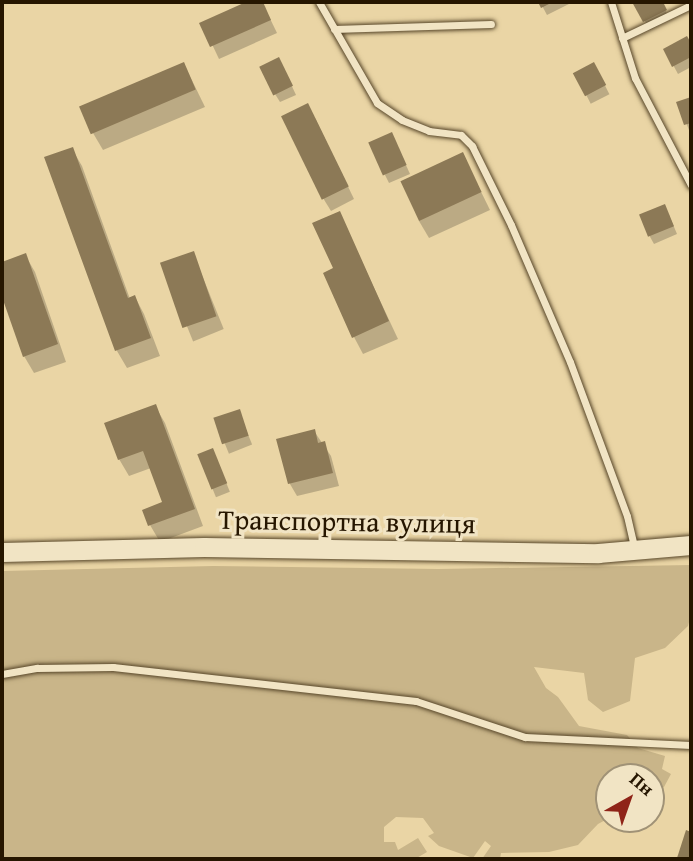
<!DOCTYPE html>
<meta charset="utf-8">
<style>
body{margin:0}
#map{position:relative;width:693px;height:861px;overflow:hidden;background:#ead5a5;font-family:"Gentium Book Plus",serif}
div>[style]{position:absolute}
.green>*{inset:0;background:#c9b589}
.shadow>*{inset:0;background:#0003;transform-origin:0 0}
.building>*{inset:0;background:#8c7956;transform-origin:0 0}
.roads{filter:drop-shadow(0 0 2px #574629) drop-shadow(0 0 2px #574629)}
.lane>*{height:7px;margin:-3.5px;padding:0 3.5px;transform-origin:3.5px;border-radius:3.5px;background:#f1e4c4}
.secondary>*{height:19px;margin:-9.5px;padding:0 9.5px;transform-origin:9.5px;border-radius:9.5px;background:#f1e4c4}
span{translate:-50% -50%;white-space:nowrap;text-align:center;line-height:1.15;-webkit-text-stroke:6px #f1e4c4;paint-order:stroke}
.street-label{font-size:28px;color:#261600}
.frame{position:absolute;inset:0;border:4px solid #261600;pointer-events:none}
.north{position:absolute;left:595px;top:763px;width:70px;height:70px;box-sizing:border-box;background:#f1e4c4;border:2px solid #a09276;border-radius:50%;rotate:40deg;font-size:19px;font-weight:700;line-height:28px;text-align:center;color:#261600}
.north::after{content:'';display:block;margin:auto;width:24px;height:32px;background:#8f2418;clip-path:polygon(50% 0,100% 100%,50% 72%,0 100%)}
</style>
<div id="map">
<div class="green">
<div style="clip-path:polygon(691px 565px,691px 614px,688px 626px,665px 648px,635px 658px,630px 701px,603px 712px,588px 700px,584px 673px,534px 667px,546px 688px,558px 697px,579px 726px,627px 735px,638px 748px,665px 756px,662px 769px,671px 774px,664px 787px,651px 791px,651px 777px,609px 777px,609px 818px,598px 824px,578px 845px,549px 852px,501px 853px,500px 859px,482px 859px,491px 846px,485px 841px,473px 858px,439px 846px,428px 836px,434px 833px,423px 818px,396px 817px,384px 827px,384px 842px,395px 842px,398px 850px,418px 838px,427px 852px,415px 859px,2px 859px,2px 571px,213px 566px,438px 569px)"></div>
</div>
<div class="shadow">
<div style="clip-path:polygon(250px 2px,262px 2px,277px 33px,219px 59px,202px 23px)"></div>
<div style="clip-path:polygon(540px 2px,568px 2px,569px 4px,547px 15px)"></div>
<div style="clip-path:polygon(634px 2px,661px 2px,670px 19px,650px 30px)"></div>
<div style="clip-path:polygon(687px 38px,691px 46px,691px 67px,678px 74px,665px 50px)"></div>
<div style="clip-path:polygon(184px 64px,205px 107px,103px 150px,93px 133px)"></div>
<div style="left:594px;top:64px;width:34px;height:21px;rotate:63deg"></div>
<div style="clip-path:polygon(283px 67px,296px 95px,280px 102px,275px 94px)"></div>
<div style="clip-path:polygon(691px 99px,691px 132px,690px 133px,679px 103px)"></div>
<div style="clip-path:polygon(315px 118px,354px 199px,331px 211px,323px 198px)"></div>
<div style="clip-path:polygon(396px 143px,410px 174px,389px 183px,385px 175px)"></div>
<div style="clip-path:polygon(72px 149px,82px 166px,130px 299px,135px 297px,144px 314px,160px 356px,127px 368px,117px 351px,46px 158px)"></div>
<div style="clip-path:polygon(463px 155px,490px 210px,429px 238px,419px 221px)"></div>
<div style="clip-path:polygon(339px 213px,398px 339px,363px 354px,354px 337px,335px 269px)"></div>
<div style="clip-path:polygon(669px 215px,677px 234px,654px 244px,649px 235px)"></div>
<div style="left:193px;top:253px;width:82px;height:33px;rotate:68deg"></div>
<div style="clip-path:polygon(25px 255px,35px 272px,66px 362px,34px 373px,24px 356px,2px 291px,2px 263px)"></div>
<div style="clip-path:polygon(155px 406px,165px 423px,203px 526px,160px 542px,150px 525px,164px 503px,151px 468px,129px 476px,119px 459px)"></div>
<div style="left:239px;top:412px;width:35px;height:25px;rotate:68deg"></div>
<div style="clip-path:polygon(314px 431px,331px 456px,339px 486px,297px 496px,290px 484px,278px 441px)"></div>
<div style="left:213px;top:450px;width:45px;height:15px;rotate:68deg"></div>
</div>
<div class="building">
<div style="clip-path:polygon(246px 2px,263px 2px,271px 20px,210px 47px,199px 23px)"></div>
<div style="clip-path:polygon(538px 2px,553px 2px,541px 8px)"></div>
<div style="clip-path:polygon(632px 2px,663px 2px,667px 10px,643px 22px)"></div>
<div style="clip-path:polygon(687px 36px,691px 43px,691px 57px,672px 67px,663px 49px)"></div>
<div style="left:279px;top:57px;width:32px;height:22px;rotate:64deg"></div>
<div style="left:184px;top:62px;width:30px;height:114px;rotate:67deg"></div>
<div style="left:594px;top:62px;width:26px;height:24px;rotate:62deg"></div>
<div style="clip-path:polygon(691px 97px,691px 123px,684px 125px,676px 102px)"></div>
<div style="left:308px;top:103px;width:93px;height:30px;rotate:64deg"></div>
<div style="left:392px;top:132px;width:36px;height:26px;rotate:66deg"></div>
<div style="clip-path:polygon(73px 147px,128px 298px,135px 295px,151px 338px,115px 351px,44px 157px)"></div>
<div style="left:463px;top:152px;width:44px;height:69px;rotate:65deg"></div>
<div style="left:665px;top:204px;width:24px;height:28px;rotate:68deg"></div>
<div style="clip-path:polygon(340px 211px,389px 321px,352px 338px,323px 273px,333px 268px,312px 223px)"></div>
<div style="left:194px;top:251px;width:69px;height:36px;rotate:71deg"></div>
<div style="clip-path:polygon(26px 253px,58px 344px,23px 357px,2px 297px,2px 262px)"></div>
<div style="clip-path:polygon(156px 404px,195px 509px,148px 526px,142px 510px,162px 502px,143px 451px,118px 460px,104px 423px)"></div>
<div style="left:240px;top:409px;width:28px;height:28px;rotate:72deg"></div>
<div style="clip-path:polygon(315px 429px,318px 443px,325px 441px,333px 473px,288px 484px,276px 439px)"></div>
<div style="left:213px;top:448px;width:38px;height:17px;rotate:68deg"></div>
<div style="clip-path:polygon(686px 830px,691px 832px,691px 859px,680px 859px,677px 858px)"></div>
</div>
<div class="roads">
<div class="lane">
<div style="left:319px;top:2px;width:116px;rotate:60.1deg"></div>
<div style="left:377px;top:103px;width:30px;rotate:34deg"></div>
<div style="left:402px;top:120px;width:29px;rotate:22deg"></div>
<div style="left:429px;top:131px;width:32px;rotate:7deg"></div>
<div style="left:461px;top:135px;width:16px;rotate:45deg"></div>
<div style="left:472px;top:146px;width:88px;rotate:63.7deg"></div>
<div style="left:511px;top:225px;width:149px;rotate:66.7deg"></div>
<div style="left:570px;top:362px;width:164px;rotate:69.7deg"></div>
<div style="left:627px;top:516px;width:35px;rotate:77deg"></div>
<div style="left:611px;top:2px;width:80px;rotate:72.5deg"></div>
<div style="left:635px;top:78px;width:121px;rotate:62.4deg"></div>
<div style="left:334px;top:29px;width:157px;rotate:-1.8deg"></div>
<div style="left:622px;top:38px;width:76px;rotate:-25.6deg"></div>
<div style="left:2px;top:674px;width:36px;rotate:-10deg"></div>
<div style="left:37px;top:668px;width:76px;rotate:-0.8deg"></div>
<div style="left:113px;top:667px;width:305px;rotate:6.4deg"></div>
<div style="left:416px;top:701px;width:115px;rotate:18.3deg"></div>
<div style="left:525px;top:737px;width:166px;rotate:2.8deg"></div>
</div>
<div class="secondary">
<div style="left:2px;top:552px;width:202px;rotate:-1.4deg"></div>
<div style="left:204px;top:547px;width:394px;rotate:0.9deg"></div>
<div style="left:598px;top:553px;width:93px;rotate:-4.9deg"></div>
</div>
</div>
<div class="street-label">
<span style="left:347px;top:521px;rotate:1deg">Транспортна вулиця</span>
</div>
<div class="frame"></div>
<div class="north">Пн</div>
</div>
